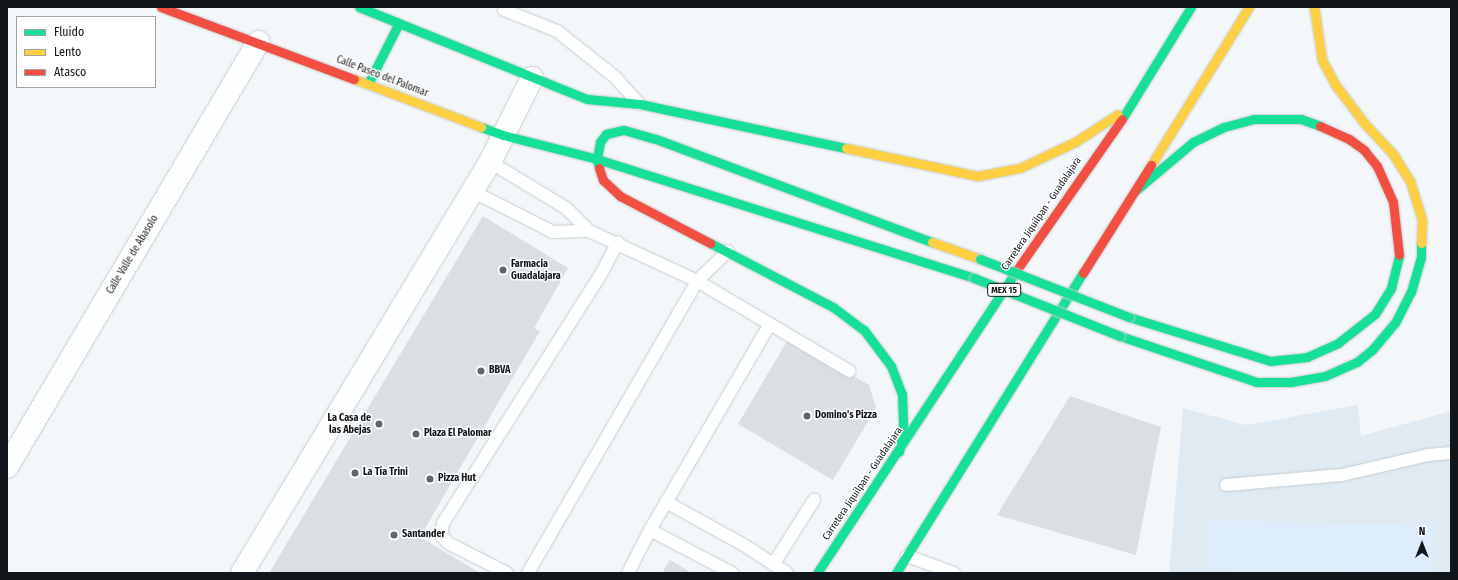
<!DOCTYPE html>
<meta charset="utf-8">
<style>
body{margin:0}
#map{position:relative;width:1458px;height:580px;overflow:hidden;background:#f4f7fa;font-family:"Fira Sans Condensed",sans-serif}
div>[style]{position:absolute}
.built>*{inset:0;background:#dfeaf3}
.green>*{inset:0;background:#ddedfc;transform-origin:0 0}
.building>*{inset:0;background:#dbdfe3}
.roads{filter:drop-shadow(0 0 1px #c7cccf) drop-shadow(0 0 1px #c7cccf)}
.lane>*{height:12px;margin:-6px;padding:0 6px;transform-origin:6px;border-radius:6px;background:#fdfefe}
.street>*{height:22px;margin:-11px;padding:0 11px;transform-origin:11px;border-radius:11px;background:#fdfefe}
.fast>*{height:9px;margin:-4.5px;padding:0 4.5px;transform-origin:4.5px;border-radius:4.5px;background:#16e098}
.slow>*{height:9px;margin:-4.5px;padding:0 4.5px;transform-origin:4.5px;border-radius:4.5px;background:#ffcf43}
.jam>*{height:9px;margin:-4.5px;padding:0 4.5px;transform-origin:4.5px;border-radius:4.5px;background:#f24e42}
.bridges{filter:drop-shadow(0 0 1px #c7cccf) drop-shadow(0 0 1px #c7cccf)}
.fast-bridge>*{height:9px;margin:-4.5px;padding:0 4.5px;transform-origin:4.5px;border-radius:4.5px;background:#16e098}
.dots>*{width:11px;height:11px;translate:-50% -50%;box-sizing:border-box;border:2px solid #fff;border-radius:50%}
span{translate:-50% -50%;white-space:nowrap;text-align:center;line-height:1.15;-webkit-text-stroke:3px #fff;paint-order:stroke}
.shield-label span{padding:1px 3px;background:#fff;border:1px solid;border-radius:3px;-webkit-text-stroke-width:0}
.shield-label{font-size:9px;color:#11161a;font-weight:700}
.street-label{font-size:10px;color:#11161a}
.poi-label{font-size:10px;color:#11161a;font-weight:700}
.left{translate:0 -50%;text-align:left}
.right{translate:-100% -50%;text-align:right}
.frame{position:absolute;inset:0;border:8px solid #11161a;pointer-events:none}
.legend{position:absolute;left:16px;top:16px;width:140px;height:72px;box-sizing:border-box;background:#fff;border:1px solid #a0a2a3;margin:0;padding:5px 7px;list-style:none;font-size:12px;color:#11161a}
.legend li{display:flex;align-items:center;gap:8px;height:20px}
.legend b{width:20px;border:1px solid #a0a2a3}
.north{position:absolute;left:1402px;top:524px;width:40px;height:40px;-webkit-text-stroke:3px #fff;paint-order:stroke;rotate:0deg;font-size:11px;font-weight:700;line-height:16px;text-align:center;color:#11161a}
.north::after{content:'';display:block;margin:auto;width:14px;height:18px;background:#11161a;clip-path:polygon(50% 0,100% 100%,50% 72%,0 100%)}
</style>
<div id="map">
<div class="built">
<div style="clip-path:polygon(1358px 405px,1361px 436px,1451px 411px,1451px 573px,1169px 573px,1183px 408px,1246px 425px)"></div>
</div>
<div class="green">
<div style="left:1434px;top:525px;width:48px;height:228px;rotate:91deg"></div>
</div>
<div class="building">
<div style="clip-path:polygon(483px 216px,568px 268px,534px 328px,540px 331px,420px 537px,480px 573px,269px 573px)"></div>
<div style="clip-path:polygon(789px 338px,869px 385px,876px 408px,833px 480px,738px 424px)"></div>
<div style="clip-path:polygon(1070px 396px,1161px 427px,1136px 555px,997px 515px)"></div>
<div style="clip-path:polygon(670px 560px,689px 571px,688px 573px,662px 573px)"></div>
</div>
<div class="roads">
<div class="lane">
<div style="left:504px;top:10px;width:57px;rotate:21.6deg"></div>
<div style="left:557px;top:31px;width:74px;rotate:38.4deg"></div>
<div style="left:615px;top:77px;width:36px;rotate:48deg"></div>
<div style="left:490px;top:162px;width:89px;rotate:31.2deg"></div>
<div style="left:566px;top:208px;width:33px;rotate:45deg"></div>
<div style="left:589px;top:231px;width:119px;rotate:24.8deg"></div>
<div style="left:697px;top:281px;width:177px;rotate:30.6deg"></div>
<div style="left:472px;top:191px;width:91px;rotate:26.8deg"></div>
<div style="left:553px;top:232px;width:36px;rotate:-2deg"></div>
<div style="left:1226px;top:485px;width:116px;rotate:-4.9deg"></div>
<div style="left:1342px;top:475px;width:88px;rotate:-13.1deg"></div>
<div style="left:1428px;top:455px;width:23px;rotate:-5deg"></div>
<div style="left:666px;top:502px;width:89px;rotate:28.9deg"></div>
<div style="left:744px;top:545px;width:51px;rotate:33.1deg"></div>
<div style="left:650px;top:530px;width:93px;rotate:27.7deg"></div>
<div style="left:907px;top:556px;width:50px;rotate:19.9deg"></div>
<div style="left:774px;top:563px;width:75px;rotate:-57.6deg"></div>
<div style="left:507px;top:573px;width:66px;rotate:-153deg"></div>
<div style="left:448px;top:543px;width:11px;rotate:-131deg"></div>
<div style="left:441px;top:535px;width:12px;rotate:-81deg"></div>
<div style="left:443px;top:523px;width:295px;rotate:-57.6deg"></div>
<div style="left:601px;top:274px;width:36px;rotate:-62deg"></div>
<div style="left:528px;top:573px;width:337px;rotate:-59.9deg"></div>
<div style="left:697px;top:281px;width:43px;rotate:-44.1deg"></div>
<div style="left:628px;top:573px;width:48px;rotate:-62.9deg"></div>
<div style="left:650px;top:530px;width:238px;rotate:-59.8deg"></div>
</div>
<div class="street">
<div style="left:7px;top:467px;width:494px;rotate:-59.4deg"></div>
<div style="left:242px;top:573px;width:480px;rotate:-58.9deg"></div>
<div style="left:490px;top:162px;width:94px;rotate:-63.4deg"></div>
</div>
<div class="fast">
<div style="left:359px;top:7px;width:246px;rotate:22deg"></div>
<div style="left:368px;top:84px;width:68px;rotate:-63.1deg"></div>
<div style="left:587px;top:99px;width:53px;rotate:5.4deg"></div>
<div style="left:640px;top:104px;width:211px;rotate:12.1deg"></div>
<div style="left:1122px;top:119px;width:132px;rotate:-58.4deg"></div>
<div style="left:481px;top:127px;width:23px;rotate:20deg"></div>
<div style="left:503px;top:135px;width:97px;rotate:14.3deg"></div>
<div style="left:597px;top:159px;width:395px;rotate:17.5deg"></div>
<div style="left:599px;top:168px;width:9px;rotate:-103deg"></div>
<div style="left:597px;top:159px;width:17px;rotate:-80deg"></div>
<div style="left:600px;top:142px;width:10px;rotate:-53deg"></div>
<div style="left:606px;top:134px;width:18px;rotate:-13deg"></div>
<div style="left:624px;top:130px;width:33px;rotate:16deg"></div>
<div style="left:656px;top:139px;width:295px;rotate:20.5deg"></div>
<div style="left:1136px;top:190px;width:75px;rotate:-40.1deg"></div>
<div style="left:1193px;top:142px;width:34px;rotate:-26deg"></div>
<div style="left:1224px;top:127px;width:31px;rotate:-15deg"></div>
<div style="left:1254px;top:119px;width:47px"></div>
<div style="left:1301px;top:119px;width:20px;rotate:20deg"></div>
<div style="left:710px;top:243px;width:139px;rotate:27.5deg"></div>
<div style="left:833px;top:307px;width:39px;rotate:37deg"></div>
<div style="left:864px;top:330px;width:45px;rotate:53.1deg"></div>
<div style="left:891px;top:366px;width:30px;rotate:69deg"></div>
<div style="left:902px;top:394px;width:30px;rotate:88deg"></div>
<div style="left:903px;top:424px;width:28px;rotate:98deg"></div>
<div style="left:1129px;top:317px;width:148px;rotate:17.3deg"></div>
<div style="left:1270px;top:361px;width:37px;rotate:-6deg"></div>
<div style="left:1307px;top:357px;width:34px;rotate:-24deg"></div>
<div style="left:1338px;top:343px;width:47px;rotate:-38.1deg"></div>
<div style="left:1375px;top:314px;width:31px;rotate:-58deg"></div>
<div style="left:1391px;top:288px;width:34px;rotate:-76deg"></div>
<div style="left:1120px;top:336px;width:145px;rotate:18.6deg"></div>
<div style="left:1257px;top:382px;width:34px"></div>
<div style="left:1291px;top:382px;width:35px;rotate:-10deg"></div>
<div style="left:1325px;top:376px;width:35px;rotate:-24deg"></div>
<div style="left:1357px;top:362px;width:19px;rotate:-39deg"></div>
<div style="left:1372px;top:350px;width:35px;rotate:-50deg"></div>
<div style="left:1395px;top:323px;width:35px;rotate:-63deg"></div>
<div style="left:1411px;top:292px;width:35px;rotate:-74deg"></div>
<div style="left:1421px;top:258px;width:15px;rotate:-90deg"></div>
<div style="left:817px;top:573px;width:362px;rotate:-56.6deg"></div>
<div style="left:896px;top:573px;width:354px;rotate:-58.1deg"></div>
</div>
<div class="slow">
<div style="left:1314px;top:7px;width:54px;rotate:81.4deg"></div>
<div style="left:1322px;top:60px;width:26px;rotate:62deg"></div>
<div style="left:1334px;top:83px;width:51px;rotate:52.9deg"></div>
<div style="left:1365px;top:124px;width:41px;rotate:47deg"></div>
<div style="left:1393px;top:154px;width:32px;rotate:58deg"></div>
<div style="left:1410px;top:181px;width:41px;rotate:72.9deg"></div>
<div style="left:1422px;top:220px;width:23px;rotate:92deg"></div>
<div style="left:354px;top:79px;width:136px;rotate:20.7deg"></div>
<div style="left:846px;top:148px;width:135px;rotate:12deg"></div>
<div style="left:978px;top:176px;width:43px;rotate:-10.8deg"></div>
<div style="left:1020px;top:168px;width:61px;rotate:-25.3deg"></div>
<div style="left:1075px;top:142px;width:51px;rotate:-33.1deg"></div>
<div style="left:1151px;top:165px;width:186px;rotate:-58.2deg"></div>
<div style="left:932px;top:242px;width:51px;rotate:19.5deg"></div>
</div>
<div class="jam">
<div style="left:161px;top:7px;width:206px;rotate:20.5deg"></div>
<div style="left:1320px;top:126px;width:32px;rotate:24deg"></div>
<div style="left:1349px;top:139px;width:19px;rotate:36deg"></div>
<div style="left:1364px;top:150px;width:21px;rotate:51deg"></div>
<div style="left:1377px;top:166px;width:39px;rotate:66deg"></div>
<div style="left:1393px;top:202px;width:53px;rotate:83.5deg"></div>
<div style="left:599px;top:168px;width:13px;rotate:72deg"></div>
<div style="left:603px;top:180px;width:23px;rotate:43deg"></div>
<div style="left:620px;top:196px;width:102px;rotate:27.6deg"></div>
<div style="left:1016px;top:271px;width:185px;rotate:-55.1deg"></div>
<div style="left:1083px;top:273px;width:128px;rotate:-57.8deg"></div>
</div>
</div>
<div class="bridges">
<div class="fast-bridge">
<div style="left:980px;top:259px;width:160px;rotate:21.3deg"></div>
<div style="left:974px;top:278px;width:157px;rotate:21.7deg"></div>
</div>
</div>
<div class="dots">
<div style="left:503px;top:270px;background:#606568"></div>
<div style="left:481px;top:371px;background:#606568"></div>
<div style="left:807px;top:416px;background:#606568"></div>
<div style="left:379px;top:424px;background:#606568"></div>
<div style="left:416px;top:434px;background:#606568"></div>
<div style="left:355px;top:473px;background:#606568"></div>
<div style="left:430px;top:479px;background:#606568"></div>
<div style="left:394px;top:535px;background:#606568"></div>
</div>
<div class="shield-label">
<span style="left:1004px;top:290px">MEX 15</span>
</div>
<div class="street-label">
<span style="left:382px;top:77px;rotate:21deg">Calle Paseo del Palomar</span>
<span style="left:1042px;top:214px;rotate:-56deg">Carretera Jiquilpan - Guadalajara</span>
<span style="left:133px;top:255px;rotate:-59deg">Calle Valle de Abasolo</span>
<span style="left:863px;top:484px;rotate:-56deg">Carretera Jiquilpan - Guadalajara</span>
</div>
<div class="poi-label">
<span class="left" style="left:511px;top:270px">Farmacia<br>Guadalajara</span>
<span class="left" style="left:489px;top:371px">BBVA</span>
<span class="left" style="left:815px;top:416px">Domino's Pizza</span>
<span class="right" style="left:371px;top:424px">La Casa de<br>las Abejas</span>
<span class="left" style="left:424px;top:434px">Plaza El Palomar</span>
<span class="left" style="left:363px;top:473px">La Tía Trini</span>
<span class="left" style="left:438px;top:479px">Pizza Hut</span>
<span class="left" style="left:402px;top:535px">Santander</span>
</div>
<div class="frame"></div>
<ul class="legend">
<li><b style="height:5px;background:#16e098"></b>Fluido</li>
<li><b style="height:5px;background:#ffcf43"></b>Lento</li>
<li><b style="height:5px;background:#f24e42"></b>Atasco</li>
</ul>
<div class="north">N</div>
</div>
